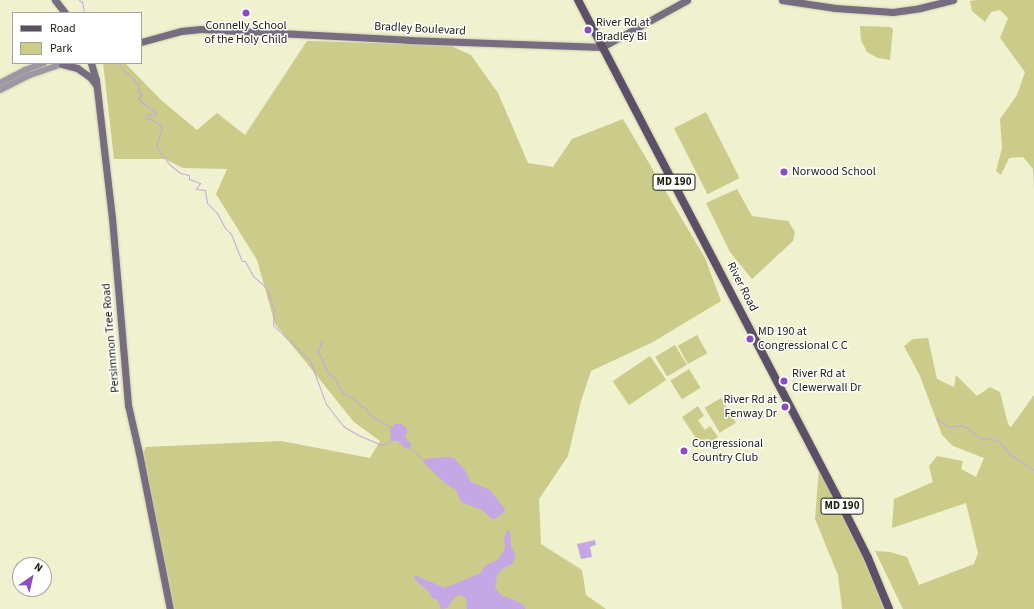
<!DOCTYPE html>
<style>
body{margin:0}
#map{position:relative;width:1034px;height:609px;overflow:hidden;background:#f0f1ce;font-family:"Source Sans 3",sans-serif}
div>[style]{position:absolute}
.green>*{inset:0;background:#cbcb8a;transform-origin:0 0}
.water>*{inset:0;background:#c4a7e4}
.stream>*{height:1px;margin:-0.5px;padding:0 0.5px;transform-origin:0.5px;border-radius:0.5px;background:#c4a7e4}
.roads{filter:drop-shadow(0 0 1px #cecfaf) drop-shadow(0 0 1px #cecfaf)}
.tertiary>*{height:6px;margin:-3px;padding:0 3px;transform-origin:3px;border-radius:3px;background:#9d97a4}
.secondary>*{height:7px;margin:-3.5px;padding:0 3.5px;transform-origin:3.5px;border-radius:3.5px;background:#766d80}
.primary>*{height:8px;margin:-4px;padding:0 4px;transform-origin:4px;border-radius:4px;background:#5b5067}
.dots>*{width:11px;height:11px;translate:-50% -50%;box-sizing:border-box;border:2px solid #fff;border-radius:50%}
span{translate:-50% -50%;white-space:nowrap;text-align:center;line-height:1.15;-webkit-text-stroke:3px #fff;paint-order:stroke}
.shield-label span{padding:1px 3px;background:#fff;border:1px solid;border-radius:3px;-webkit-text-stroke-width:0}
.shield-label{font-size:11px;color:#1c1c0f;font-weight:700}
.poi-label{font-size:12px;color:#1c1c0f}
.left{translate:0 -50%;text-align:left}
.right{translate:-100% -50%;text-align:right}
.street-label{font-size:12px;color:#1c1c0f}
.legend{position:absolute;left:12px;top:12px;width:130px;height:52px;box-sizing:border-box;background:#fff;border:1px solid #a4a49f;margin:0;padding:5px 7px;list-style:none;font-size:12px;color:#1c1c0f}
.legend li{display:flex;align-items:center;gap:8px;height:20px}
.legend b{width:20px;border:1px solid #a4a49f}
.north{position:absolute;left:12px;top:557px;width:40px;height:40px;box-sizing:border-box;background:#fff;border:1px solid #a4a49f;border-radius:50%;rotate:34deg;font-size:11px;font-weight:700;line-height:16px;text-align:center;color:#1c1c0f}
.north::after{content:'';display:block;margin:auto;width:14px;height:18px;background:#8b4cc1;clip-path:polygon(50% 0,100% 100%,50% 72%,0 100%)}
</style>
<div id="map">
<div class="green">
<div style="clip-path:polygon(976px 0,1034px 0,1034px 191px,1033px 169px,1023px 157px,1009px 158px,1001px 175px,996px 171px,1002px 148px,1000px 119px,1017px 95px,1025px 72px,1000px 38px,1008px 18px,1000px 10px,991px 12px,985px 22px,972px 11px,970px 1px)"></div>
<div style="clip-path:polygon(860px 26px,890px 27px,893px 29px,890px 60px,878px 58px,867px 52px,861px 40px)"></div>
<div style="clip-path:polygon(307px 41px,449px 45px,471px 55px,498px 93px,528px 163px,553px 167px,572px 139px,623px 119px,705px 258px,721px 301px,653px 342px,591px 371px,581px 401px,568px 456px,539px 499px,541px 544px,582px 570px,586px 595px,606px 609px,172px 609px,142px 456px,146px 447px,281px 441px,370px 458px,380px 441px,354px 422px,275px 324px,257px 260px,216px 194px,227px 169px,183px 168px,165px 159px,114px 159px,103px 63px,125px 63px,161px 100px,197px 130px,217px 113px,245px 135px)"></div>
<div style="left:706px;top:112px;width:74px;height:36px;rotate:63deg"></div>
<div style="clip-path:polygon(737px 189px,752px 216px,788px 221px,795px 232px,793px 241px,752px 279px,730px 252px,706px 203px)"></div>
<div style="left:697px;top:335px;width:21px;height:22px;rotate:61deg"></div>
<div style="clip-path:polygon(928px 338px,937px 379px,954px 387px,956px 375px,977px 396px,990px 387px,1000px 392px,1008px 424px,1011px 427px,1034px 395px,1034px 609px,903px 609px,875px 551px,890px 552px,907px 557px,919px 585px,974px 564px,978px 553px,966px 503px,892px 528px,894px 499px,933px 482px,929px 466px,937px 456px,963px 461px,961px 469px,976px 477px,984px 458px,953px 446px,942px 435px,920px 376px,904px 346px,913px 339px)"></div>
<div style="left:675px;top:345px;width:23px;height:23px;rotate:59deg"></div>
<div style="left:650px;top:356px;width:29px;height:45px;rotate:56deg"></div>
<div style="left:689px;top:369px;width:22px;height:22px;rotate:58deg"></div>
<div style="left:721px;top:398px;width:29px;height:19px;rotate:59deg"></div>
<div style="clip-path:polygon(698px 406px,704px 416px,698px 420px,705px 430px,710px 426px,718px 437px,702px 447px,682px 417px)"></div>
<div style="clip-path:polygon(819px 469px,842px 506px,889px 609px,842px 609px,838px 575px,815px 519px)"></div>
</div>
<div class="water">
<div style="clip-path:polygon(395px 424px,401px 424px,406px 427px,407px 430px,405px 437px,411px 445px,409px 449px,404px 448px,398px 441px,391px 441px,390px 430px)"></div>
<div style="clip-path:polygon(445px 457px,454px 458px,464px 469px,471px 482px,490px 490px,505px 509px,504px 512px,495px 519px,492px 519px,482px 510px,461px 502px,456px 490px,446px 484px,423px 462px,425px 459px)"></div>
<div style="clip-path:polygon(507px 531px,510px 531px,511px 547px,515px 553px,515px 557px,512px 564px,502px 569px,497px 575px,495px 588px,502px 596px,510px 598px,525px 606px,525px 609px,467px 609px,466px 598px,460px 595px,456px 596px,447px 608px,441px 609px,437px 600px,432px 598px,429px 592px,414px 579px,415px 576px,417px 576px,445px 588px,480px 573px,486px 565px,497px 560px,505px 549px,504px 539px)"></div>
<div style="clip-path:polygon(595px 540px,596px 545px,590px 547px,592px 557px,581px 559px,577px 544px)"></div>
</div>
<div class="stream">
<div style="left:79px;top:0;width:4px;rotate:34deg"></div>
<div style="left:82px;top:2px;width:9px;rotate:77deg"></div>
<div style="left:119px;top:65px;width:28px;rotate:45deg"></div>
<div style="left:139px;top:85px;width:7px;rotate:98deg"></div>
<div style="left:138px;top:92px;width:4px;rotate:27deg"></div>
<div style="left:142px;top:94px;width:6px;rotate:129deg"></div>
<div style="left:138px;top:99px;width:23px;rotate:38deg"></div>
<div style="left:156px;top:113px;width:3px;rotate:135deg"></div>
<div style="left:154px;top:115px;width:7px;rotate:-172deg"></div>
<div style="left:147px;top:114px;width:3px;rotate:108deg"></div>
<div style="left:146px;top:117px;width:16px;rotate:27deg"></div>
<div style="left:160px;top:124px;width:7px;rotate:74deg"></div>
<div style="left:162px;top:131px;width:3px;rotate:135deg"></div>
<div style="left:160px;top:133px;width:14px;rotate:107deg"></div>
<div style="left:156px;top:146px;width:22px;rotate:54deg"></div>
<div style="left:169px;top:164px;width:14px;rotate:39deg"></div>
<div style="left:180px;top:173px;width:9px;rotate:13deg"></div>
<div style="left:189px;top:175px;width:4px;rotate:90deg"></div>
<div style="left:189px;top:179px;width:12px;rotate:20deg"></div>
<div style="left:200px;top:183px;width:7px;rotate:124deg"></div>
<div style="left:196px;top:189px;width:9px;rotate:6deg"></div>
<div style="left:205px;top:190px;width:13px;rotate:81deg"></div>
<div style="left:207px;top:203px;width:14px;rotate:45deg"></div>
<div style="left:217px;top:213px;width:17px;rotate:62deg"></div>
<div style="left:225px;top:228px;width:8px;rotate:45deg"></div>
<div style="left:231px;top:234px;width:29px;rotate:68deg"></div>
<div style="left:242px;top:261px;width:3px"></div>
<div style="left:245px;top:261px;width:17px;rotate:62deg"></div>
<div style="left:253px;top:276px;width:18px;rotate:41deg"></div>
<div style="left:267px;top:288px;width:23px;rotate:72deg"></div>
<div style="left:274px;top:310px;width:15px;rotate:94deg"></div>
<div style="left:273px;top:325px;width:52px;rotate:44.2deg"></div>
<div style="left:310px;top:361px;width:46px;rotate:69.6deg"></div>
<div style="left:326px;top:404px;width:28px;rotate:52deg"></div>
<div style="left:343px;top:426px;width:17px;rotate:31deg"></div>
<div style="left:358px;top:435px;width:25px;rotate:23deg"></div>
<div style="left:381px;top:445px;width:11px;rotate:-22deg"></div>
<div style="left:322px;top:340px;width:12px;rotate:110deg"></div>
<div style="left:318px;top:351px;width:23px;rotate:65deg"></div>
<div style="left:328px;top:372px;width:11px;rotate:45deg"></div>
<div style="left:336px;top:380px;width:15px;rotate:62deg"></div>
<div style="left:343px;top:393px;width:10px;rotate:24deg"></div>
<div style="left:352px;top:397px;width:13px;rotate:45deg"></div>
<div style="left:361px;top:406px;width:4px;rotate:14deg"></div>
<div style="left:365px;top:407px;width:11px;rotate:56deg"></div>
<div style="left:371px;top:416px;width:23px;rotate:29deg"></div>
<div style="left:936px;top:418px;width:16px;rotate:35deg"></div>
<div style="left:949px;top:427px;width:14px;rotate:-8deg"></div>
<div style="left:963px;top:425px;width:21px;rotate:37deg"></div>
<div style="left:980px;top:438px;width:17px;rotate:7deg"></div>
<div style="left:997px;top:440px;width:21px;rotate:47deg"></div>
<div style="left:1011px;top:455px;width:27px;rotate:33deg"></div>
<div style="left:411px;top:448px;width:18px;rotate:43deg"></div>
</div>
<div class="roads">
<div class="tertiary">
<div style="left:0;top:83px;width:28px;rotate:-27deg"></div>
<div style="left:25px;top:70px;width:20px;rotate:-20deg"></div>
<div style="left:0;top:90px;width:34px;rotate:-27deg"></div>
<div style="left:30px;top:75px;width:36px;rotate:-19deg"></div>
</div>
<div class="secondary">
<div style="left:55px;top:0;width:16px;rotate:52deg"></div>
<div style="left:782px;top:0;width:54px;rotate:8.6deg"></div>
<div style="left:835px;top:8px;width:58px;rotate:3.9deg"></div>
<div style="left:893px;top:12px;width:27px;rotate:-8deg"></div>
<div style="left:920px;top:8px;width:34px;rotate:-14deg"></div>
<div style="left:141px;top:42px;width:41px;rotate:-15.4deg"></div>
<div style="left:181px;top:31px;width:20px;rotate:-6deg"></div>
<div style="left:201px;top:29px;width:207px;rotate:3deg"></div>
<div style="left:408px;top:40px;width:194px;rotate:2.1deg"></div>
<div style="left:602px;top:47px;width:97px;rotate:-28.9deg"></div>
<div style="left:91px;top:63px;width:18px;rotate:74deg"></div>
<div style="left:96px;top:80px;width:139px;rotate:83.4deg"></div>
<div style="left:112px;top:218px;width:188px;rotate:85.1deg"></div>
<div style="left:128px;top:405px;width:49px;rotate:77.1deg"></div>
<div style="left:139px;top:453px;width:159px;rotate:78.8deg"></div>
<div style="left:62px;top:64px;width:16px;rotate:15deg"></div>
<div style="left:77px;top:68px;width:16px;rotate:35deg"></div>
<div style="left:90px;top:77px;width:10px;rotate:53deg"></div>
</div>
<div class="primary">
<div style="left:578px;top:0;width:571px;rotate:62.45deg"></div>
<div style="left:842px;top:506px;width:58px;rotate:63.4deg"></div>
<div style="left:868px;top:558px;width:55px;rotate:67.6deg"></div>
</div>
</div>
<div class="dots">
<div style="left:246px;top:13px;background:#8b4cc1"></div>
<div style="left:588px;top:30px;background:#8b4cc1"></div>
<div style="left:784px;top:172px;background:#8b4cc1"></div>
<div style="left:750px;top:339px;background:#8b4cc1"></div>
<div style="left:784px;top:381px;background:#8b4cc1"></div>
<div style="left:785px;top:407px;background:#8b4cc1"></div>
<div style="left:684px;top:451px;background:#8b4cc1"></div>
</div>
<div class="shield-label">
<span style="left:674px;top:182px">MD 190</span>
<span style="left:842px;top:506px">MD 190</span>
</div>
<div class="poi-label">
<span class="left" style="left:596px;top:30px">River Rd at<br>Bradley Bl</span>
<span style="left:246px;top:33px">Connelly School<br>of the Holy Child</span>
<span class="left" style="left:792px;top:172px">Norwood School</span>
<span class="left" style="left:758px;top:339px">MD 190 at<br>Congressional C C</span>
<span class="left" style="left:792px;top:381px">River Rd at<br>Clewerwall Dr</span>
<span class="right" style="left:777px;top:407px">River Rd at<br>Fenway Dr</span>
<span class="left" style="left:692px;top:451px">Congressional<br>Country Club</span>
</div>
<div class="street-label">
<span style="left:420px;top:29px;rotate:3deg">Bradley Boulevard</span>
<span style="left:742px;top:287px;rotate:63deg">River Road</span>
<span style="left:111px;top:338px;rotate:-95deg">Persimmon Tree Road</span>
</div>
<ul class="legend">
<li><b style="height:5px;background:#5b5067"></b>Road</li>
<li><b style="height:11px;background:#cbcb8a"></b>Park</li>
</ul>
<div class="north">N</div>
</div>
